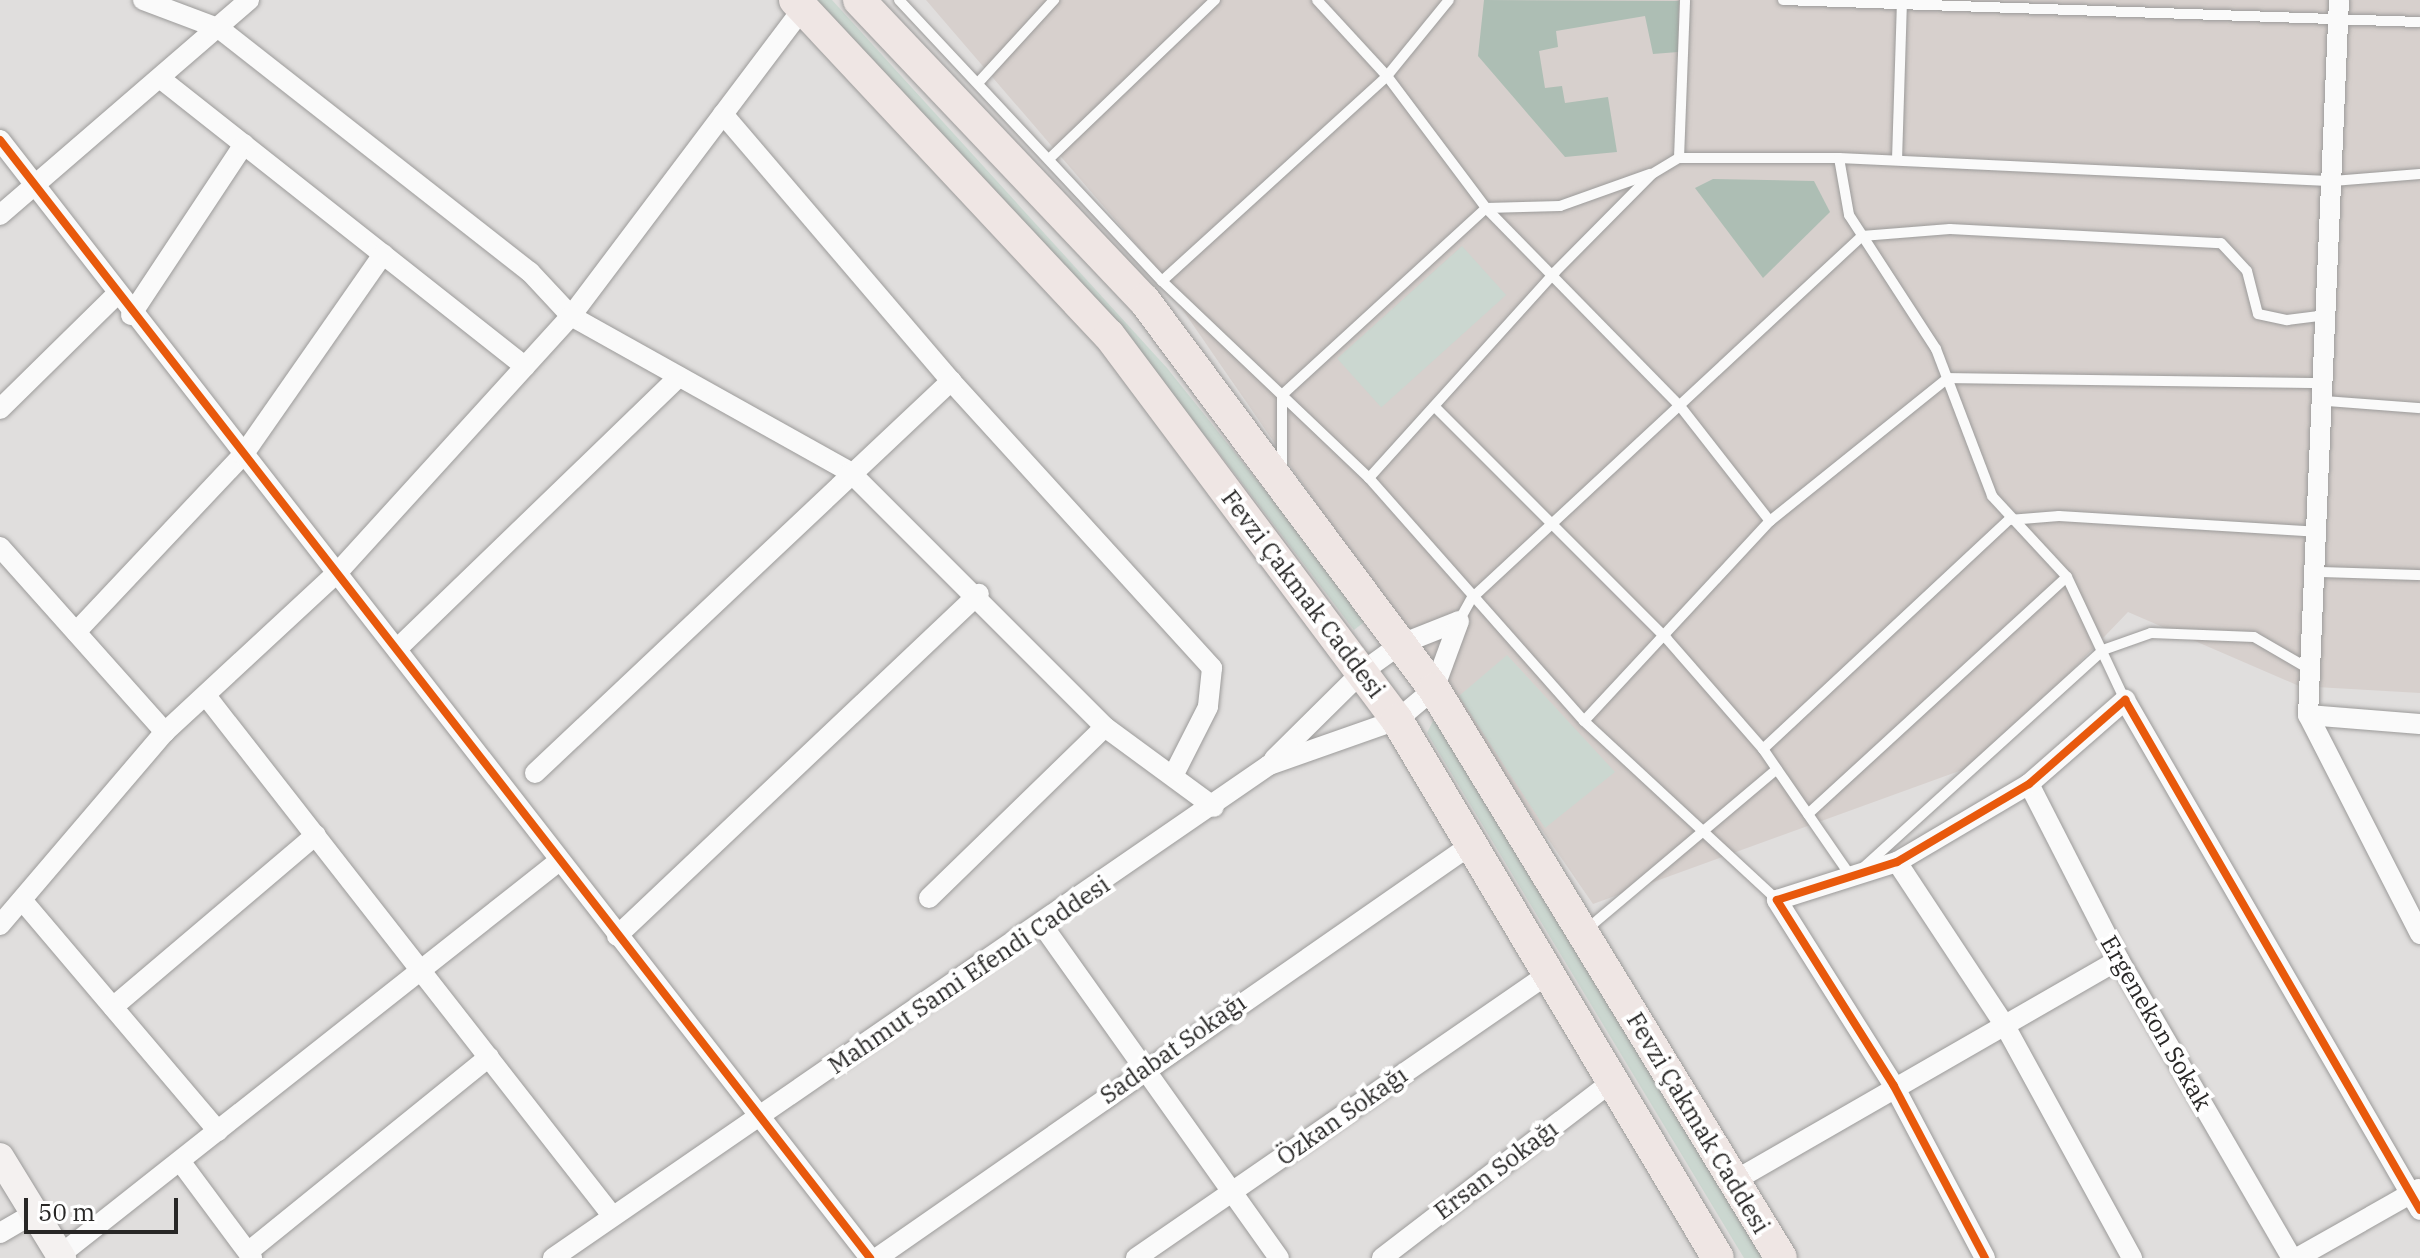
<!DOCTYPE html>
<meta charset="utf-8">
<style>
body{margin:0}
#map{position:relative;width:2420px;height:1258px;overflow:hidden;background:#e0dedd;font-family:"IBM Plex Serif",serif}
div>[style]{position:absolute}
.built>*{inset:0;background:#d7d0cd}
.green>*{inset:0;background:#cbd7d0;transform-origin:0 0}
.forest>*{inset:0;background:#adbeb4}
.roads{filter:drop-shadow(0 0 2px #9c9b9a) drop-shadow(0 0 2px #9c9b9a)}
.lane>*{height:10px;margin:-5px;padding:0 5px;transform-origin:5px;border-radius:5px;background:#fafafa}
.street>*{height:20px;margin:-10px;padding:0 10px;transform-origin:10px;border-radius:10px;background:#fafafa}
.secondary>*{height:28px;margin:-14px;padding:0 14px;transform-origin:14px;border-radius:14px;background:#f4f1f0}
.primary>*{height:32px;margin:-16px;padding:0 16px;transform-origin:16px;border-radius:16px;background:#efe6e4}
.cycleway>*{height:8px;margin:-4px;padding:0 4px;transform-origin:4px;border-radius:4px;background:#e8590c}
span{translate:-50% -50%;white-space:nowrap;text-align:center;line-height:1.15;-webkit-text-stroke:8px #fff;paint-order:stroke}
.street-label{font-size:24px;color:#282726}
.scale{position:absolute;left:24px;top:1198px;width:154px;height:36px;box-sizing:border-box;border:4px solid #282726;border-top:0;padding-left:10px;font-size:24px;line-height:28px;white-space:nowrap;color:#282726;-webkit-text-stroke:6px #fff;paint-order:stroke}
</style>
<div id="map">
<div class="built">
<div style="clip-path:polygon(926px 0,2420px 0,2420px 693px,2299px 686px,2128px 612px,1984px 762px,1593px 904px,1142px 251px)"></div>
</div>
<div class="green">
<div style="clip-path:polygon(808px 0,832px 0,1167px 368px,1368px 619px,1354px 630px,1213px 445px)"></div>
<div style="left:1462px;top:246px;width:66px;height:168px;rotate:48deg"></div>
<div style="clip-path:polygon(1507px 655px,1615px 772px,1545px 828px,1459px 696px)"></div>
<div style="clip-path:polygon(1434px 719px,1764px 1258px,1744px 1258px,1427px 733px)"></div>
</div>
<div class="forest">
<div style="clip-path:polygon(1484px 0,1679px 1px,1678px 52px,1653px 54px,1645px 16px,1556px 31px,1558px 47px,1539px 51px,1545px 88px,1562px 86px,1565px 103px,1608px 97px,1617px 152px,1565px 157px,1478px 56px)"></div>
<div style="clip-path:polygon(1713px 179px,1814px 181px,1830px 212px,1763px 278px,1695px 188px)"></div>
</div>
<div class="roads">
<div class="lane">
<div style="left:899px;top:0;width:385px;rotate:46.9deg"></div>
<div style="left:1162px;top:281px;width:286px;rotate:43.6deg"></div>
<div style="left:1369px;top:478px;width:324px;rotate:48.5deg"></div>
<div style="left:1584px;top:721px;width:263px;rotate:42.8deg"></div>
<div style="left:1317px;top:0;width:103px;rotate:47.4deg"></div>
<div style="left:1387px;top:76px;width:165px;rotate:53.1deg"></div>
<div style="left:1486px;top:208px;width:277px;rotate:45.6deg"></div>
<div style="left:1680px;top:406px;width:146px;rotate:52deg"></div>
<div style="left:1783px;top:0;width:637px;rotate:1.98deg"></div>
<div style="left:978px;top:83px;width:113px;rotate:-47.5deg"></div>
<div style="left:1679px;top:158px;width:158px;rotate:-87.8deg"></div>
<div style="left:1839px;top:158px;width:58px;rotate:80deg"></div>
<div style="left:1849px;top:215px;width:160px;rotate:57deg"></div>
<div style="left:1936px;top:349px;width:157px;rotate:69.1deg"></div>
<div style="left:1992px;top:496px;width:110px;rotate:47.2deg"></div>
<div style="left:2067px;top:577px;width:136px;rotate:64.8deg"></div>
<div style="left:1049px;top:159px;width:230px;rotate:-43.8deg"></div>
<div style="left:1897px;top:160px;width:160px;rotate:-88.2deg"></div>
<div style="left:1162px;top:281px;width:304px;rotate:-42.3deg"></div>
<div style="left:1387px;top:76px;width:98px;rotate:-50.8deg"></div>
<div style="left:2326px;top:401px;width:94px;rotate:4.3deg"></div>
<div style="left:1435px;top:407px;width:328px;rotate:45deg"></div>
<div style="left:1667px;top:639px;width:146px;rotate:48.9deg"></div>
<div style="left:1763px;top:749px;width:157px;rotate:55.4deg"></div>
<div style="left:1282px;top:469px;width:74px;rotate:-90deg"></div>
<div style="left:1282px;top:395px;width:277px;rotate:-42.5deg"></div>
<div style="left:1486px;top:208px;width:74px;rotate:-1.5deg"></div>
<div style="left:1560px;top:206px;width:96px;rotate:-19.6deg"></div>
<div style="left:1369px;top:478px;width:278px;rotate:-47.9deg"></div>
<div style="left:1555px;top:272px;width:138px;rotate:-45.3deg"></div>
<div style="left:1652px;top:174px;width:31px;rotate:-31deg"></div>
<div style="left:1679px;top:158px;width:160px"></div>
<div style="left:1839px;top:158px;width:495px;rotate:2.7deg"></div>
<div style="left:2333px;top:181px;width:87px;rotate:-4.6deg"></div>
<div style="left:2318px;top:572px;width:102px;rotate:1.7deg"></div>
<div style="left:1459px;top:621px;width:26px;rotate:-61deg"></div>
<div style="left:1472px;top:598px;width:532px;rotate:-42.87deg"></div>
<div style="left:1862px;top:236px;width:88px;rotate:-4.5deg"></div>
<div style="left:1950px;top:229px;width:271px;rotate:3deg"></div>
<div style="left:2221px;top:243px;width:38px;rotate:47deg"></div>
<div style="left:2247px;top:271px;width:44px;rotate:75.7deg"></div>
<div style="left:2258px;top:314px;width:30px;rotate:12deg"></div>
<div style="left:2287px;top:320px;width:40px;rotate:-7.1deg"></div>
<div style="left:1584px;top:721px;width:273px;rotate:-47.1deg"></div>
<div style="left:1770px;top:521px;width:228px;rotate:-38.8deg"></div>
<div style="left:1948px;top:378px;width:376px;rotate:0.8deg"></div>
<div style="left:1763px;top:749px;width:336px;rotate:-43deg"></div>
<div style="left:2009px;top:520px;width:50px;rotate:-4.6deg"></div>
<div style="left:2059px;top:516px;width:258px;rotate:3.5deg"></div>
<div style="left:1808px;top:814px;width:351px;rotate:-42.5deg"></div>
<div style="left:1864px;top:867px;width:323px;rotate:-42.2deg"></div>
<div style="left:2103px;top:650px;width:51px;rotate:-19.5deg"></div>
<div style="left:2151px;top:633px;width:103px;rotate:2.2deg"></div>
<div style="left:2254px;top:637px;width:64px;rotate:30.2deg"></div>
<div style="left:1587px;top:929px;width:248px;rotate:-40.1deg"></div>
</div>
<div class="street">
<div style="left:143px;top:0;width:82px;rotate:20.6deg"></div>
<div style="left:220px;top:29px;width:394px;rotate:38.1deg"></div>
<div style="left:530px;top:272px;width:60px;rotate:47deg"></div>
<div style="left:571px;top:316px;width:320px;rotate:29.2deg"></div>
<div style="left:850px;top:472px;width:361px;rotate:45deg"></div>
<div style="left:1105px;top:727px;width:135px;rotate:36.3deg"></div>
<div style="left:2339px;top:0;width:716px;rotate:92.48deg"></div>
<div style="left:2308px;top:715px;width:246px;rotate:62.9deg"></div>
<div style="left:161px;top:79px;width:464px;rotate:38.3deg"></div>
<div style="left:723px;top:114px;width:351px;rotate:49.5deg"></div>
<div style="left:951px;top:381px;width:388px;rotate:47.7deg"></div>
<div style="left:1212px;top:668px;width:39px;rotate:96deg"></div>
<div style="left:1208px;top:707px;width:75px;rotate:116.9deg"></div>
<div style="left:0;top:140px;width:1417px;rotate:52.11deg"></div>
<div style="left:0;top:215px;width:329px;rotate:-40.8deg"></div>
<div style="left:131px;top:315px;width:205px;rotate:-56.5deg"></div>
<div style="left:0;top:409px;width:163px;rotate:-44.5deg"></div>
<div style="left:0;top:547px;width:248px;rotate:48.3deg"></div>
<div style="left:76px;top:632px;width:243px;rotate:-46.7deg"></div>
<div style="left:243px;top:455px;width:245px;rotate:-55.1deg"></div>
<div style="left:399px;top:647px;width:389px;rotate:-44deg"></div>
<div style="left:207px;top:697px;width:655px;rotate:52.01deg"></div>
<div style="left:2308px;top:715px;width:112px;rotate:4.6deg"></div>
<div style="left:1274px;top:759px;width:124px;rotate:-44.7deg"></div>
<div style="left:1362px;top:672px;width:48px;rotate:-35.7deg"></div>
<div style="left:1401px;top:644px;width:62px;rotate:-21.6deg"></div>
<div style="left:535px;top:773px;width:572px;rotate:-43.3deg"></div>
<div style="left:2029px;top:784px;width:198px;rotate:62.9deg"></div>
<div style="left:2119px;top:960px;width:345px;rotate:59.9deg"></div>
<div style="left:1897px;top:862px;width:194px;rotate:56.6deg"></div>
<div style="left:2004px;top:1024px;width:267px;rotate:61.3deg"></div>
<div style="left:929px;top:898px;width:245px;rotate:-44.2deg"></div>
<div style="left:22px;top:900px;width:303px;rotate:49.7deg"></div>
<div style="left:0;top:925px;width:254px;rotate:-49.5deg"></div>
<div style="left:165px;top:732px;width:236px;rotate:-42.8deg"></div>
<div style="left:338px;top:572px;width:346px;rotate:-47.7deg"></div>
<div style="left:571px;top:316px;width:386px;rotate:-53deg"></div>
<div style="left:1043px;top:926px;width:407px;rotate:54.6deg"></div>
<div style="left:617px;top:936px;width:498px;rotate:-43.4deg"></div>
<div style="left:113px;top:1007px;width:266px;rotate:-40.3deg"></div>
<div style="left:180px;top:1161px;width:121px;rotate:53.4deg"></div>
<div style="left:1734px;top:1181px;width:444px;rotate:-29.9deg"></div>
<div style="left:0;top:1233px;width:44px;rotate:-30.1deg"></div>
<div style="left:248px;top:1252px;width:310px;rotate:-39deg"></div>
<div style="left:60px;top:1255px;width:636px;rotate:-38.29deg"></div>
<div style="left:553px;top:1258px;width:869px;rotate:-34.55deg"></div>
<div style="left:1269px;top:765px;width:136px;rotate:-19.4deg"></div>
<div style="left:1397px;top:720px;width:48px;rotate:-40deg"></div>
<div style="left:1434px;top:689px;width:72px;rotate:-69.8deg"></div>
<div style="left:877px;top:1258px;width:725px;rotate:-34.83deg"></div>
<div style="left:1136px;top:1258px;width:500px;rotate:-34.58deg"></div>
<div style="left:1382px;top:1258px;width:289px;rotate:-37.5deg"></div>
<div style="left:1985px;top:1258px;width:195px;rotate:-117.9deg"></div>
<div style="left:1894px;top:1086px;width:220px;rotate:-122.2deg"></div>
<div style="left:1777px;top:900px;width:126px;rotate:-17.6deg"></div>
<div style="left:1897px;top:862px;width:153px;rotate:-30.6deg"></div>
<div style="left:2029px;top:784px;width:128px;rotate:-41.2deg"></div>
<div style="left:2125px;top:700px;width:589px;rotate:59.95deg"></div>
<div style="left:2297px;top:1258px;width:140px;rotate:-29.5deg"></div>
</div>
<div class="secondary">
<div style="left:0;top:1157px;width:119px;rotate:58.5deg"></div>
</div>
<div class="primary">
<div style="left:795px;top:0;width:459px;rotate:46.9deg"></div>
<div style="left:1109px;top:335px;width:481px;rotate:53.2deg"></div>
<div style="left:1397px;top:720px;width:626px;rotate:59.18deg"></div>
<div style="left:859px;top:0;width:414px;rotate:46.5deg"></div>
<div style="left:1144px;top:300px;width:485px;rotate:53.3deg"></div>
<div style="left:1434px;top:689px;width:666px;rotate:58.62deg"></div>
</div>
</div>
<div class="cycleway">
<div style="left:0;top:140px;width:1417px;rotate:52.11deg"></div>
<div style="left:1985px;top:1258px;width:195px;rotate:-117.9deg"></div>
<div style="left:1894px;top:1086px;width:220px;rotate:-122.2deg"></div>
<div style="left:1777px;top:900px;width:126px;rotate:-17.6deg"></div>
<div style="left:1897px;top:862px;width:153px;rotate:-30.6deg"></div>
<div style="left:2029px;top:784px;width:128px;rotate:-41.2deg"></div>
<div style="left:2125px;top:700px;width:589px;rotate:59.95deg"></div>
</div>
<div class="street-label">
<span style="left:1303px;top:594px;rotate:53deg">Fevzi Çakmak Caddesi</span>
<span style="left:969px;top:975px;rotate:-34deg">Mahmut Sami Efendi Caddesi</span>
<span style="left:2156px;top:1023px;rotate:60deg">Ergenekon Sokak</span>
<span style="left:1173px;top:1049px;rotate:-35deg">Sadabat Sokağı</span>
<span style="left:1342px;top:1116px;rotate:-35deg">Özkan Sokağı</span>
<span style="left:1698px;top:1123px;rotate:59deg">Fevzi Çakmak Caddesi</span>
<span style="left:1496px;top:1170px;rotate:-37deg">Ersan Sokağı</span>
</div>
<div class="scale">50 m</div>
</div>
